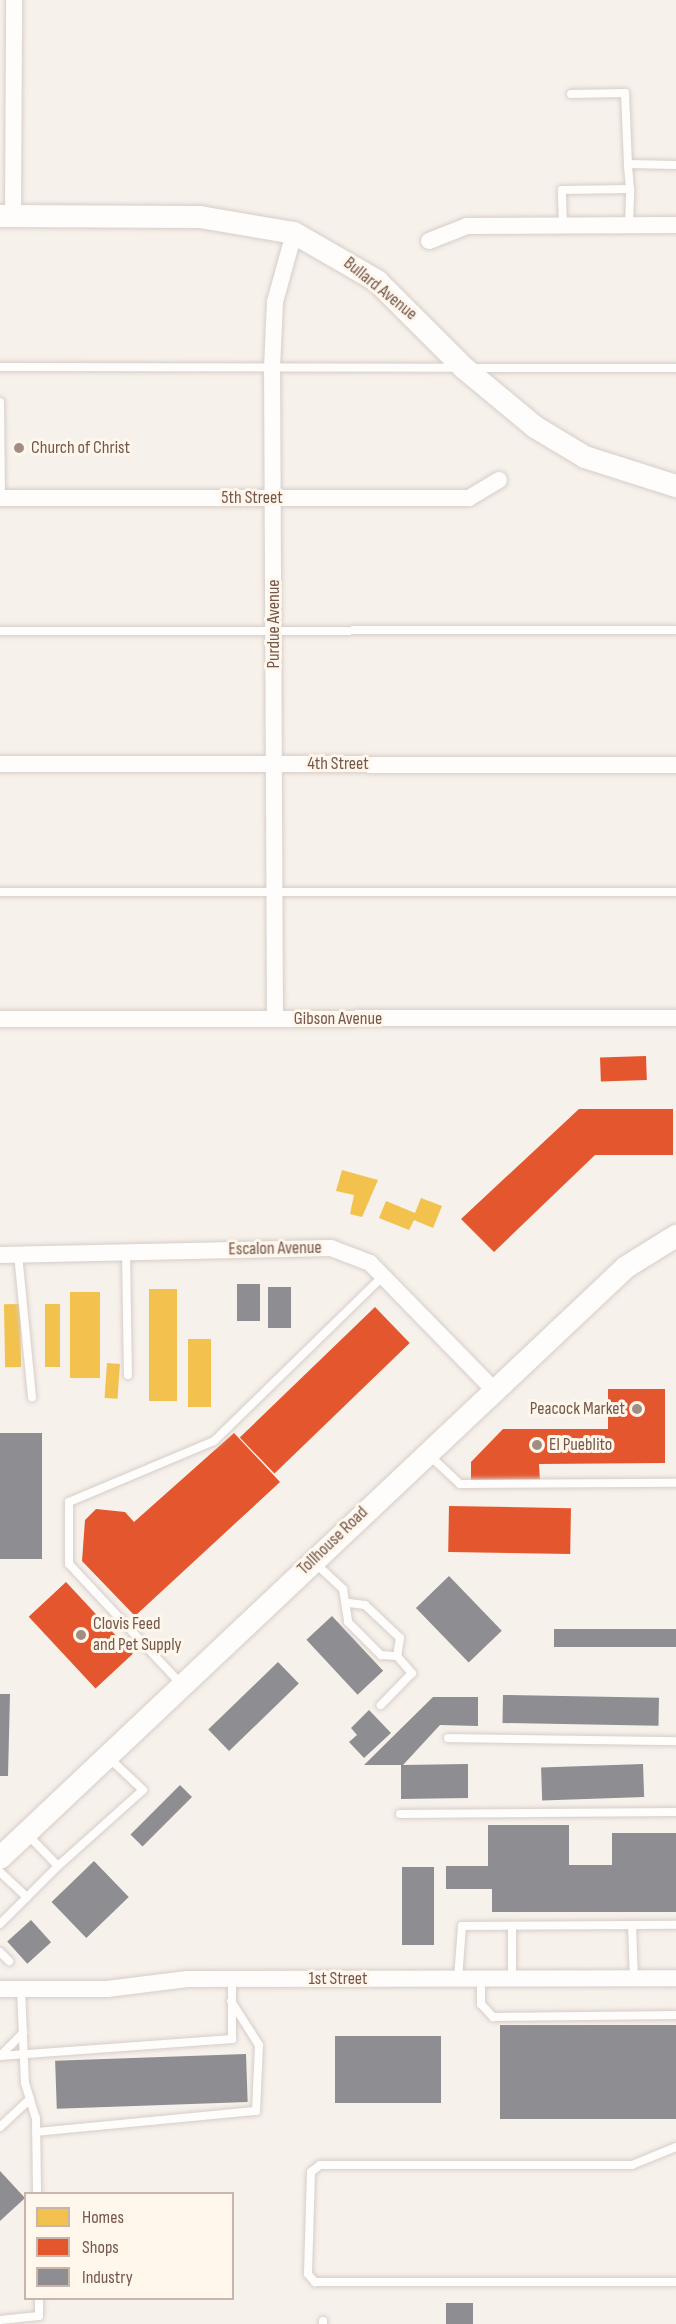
<!DOCTYPE html>
<style>
body{margin:0}
#map{position:relative;width:676px;height:2324px;overflow:hidden;background:#f7f1eb;font-family:"Sofia Sans Condensed",sans-serif}
div>[style]{position:absolute}
.homes>*{inset:0;background:#f2c14e;transform-origin:0 0}
.shops>*{inset:0;background:#e4572e;transform-origin:0 0}
.industry>*{inset:0;background:#8d8d92;transform-origin:0 0}
.roads{filter:drop-shadow(0 0 2px #d6cdc8) drop-shadow(0 0 2px #d6cdc8)}
.lane>*{height:8px;margin:-4px;padding:0 4px;transform-origin:4px;border-radius:4px;background:#fefdfc}
.street>*{height:16px;margin:-8px;padding:0 8px;transform-origin:8px;border-radius:8px;background:#fefdfc}
.secondary>*{height:22px;margin:-11px;padding:0 11px;transform-origin:11px;border-radius:11px;background:#fefdfc}
.dots>*{width:16px;height:16px;translate:-50% -50%;box-sizing:border-box;border:3px solid #fff6ec;border-radius:50%}
span{translate:-50% -50%;white-space:nowrap;text-align:center;line-height:1.15;-webkit-text-stroke:6px #fff6ec;paint-order:stroke}
.street-label{font-size:18px;color:#75574b}
.poi-label{font-size:18px;color:#75574b}
.left{translate:0 -50%;text-align:left}
.right{translate:-100% -50%;text-align:right}
.legend{position:absolute;left:24px;top:2192px;width:210px;height:108px;box-sizing:border-box;background:#fff6ec;border:2px solid #c8b6ac;margin:0;padding:8px 10px;list-style:none;font-size:18px;color:#75574b}
.legend li{display:flex;align-items:center;gap:12px;height:30px}
.legend b{width:30px;border:2px solid #c8b6ac}
</style>
<div id="map">
<div class="homes">
<div style="clip-path:polygon(342px 1170px,378px 1180px,362px 1217px,350px 1214px,354px 1195px,336px 1191px)"></div>
<div style="clip-path:polygon(421px 1198px,442px 1206px,433px 1228px,414px 1220px,409px 1230px,379px 1218px,386px 1201px,415px 1213px)"></div>
<div style="left:149px;top:1289px;width:28px;height:112px"></div>
<div style="left:70px;top:1292px;width:30px;height:86px"></div>
<div style="left:20px;top:1304px;width:63px;height:16px;rotate:89deg"></div>
<div style="left:45px;top:1304px;width:15px;height:63px"></div>
<div style="left:188px;top:1339px;width:23px;height:68px"></div>
<div style="left:107px;top:1363px;width:13px;height:35px;rotate:4deg"></div>
</div>
<div class="shops">
<div style="left:646px;top:1056px;width:24px;height:46px;rotate:88deg"></div>
<div style="clip-path:polygon(579px 1109px,673px 1109px,673px 1155px,595px 1155px,494px 1252px,461px 1219px)"></div>
<div style="left:375px;top:1307px;width:50px;height:188px;rotate:46deg"></div>
<div style="clip-path:polygon(608px 1389px,665px 1389px,665px 1463px,539px 1464px,540px 1481px,471px 1481px,471px 1462px,503px 1429px,608px 1429px)"></div>
<div style="clip-path:polygon(234px 1433px,280px 1482px,135px 1616px,82px 1561px,85px 1520px,96px 1509px,125px 1512px,134px 1522px)"></div>
<div style="left:449px;top:1506px;width:122px;height:46px;rotate:1deg"></div>
<div style="left:66px;top:1582px;width:98px;height:51px;rotate:47deg"></div>
</div>
<div class="industry">
<div style="left:260px;top:1284px;width:37px;height:23px;rotate:90deg"></div>
<div style="left:268px;top:1287px;width:23px;height:41px"></div>
<div style="left:0;top:1433px;width:42px;height:126px"></div>
<div style="left:449px;top:1576px;width:76px;height:46px;rotate:46deg"></div>
<div style="left:332px;top:1616px;width:75px;height:35px;rotate:47deg"></div>
<div style="left:554px;top:1629px;width:122px;height:18px"></div>
<div style="left:278px;top:1662px;width:30px;height:97px;rotate:46deg"></div>
<div style="clip-path:polygon(0 1694px,10px 1694px,8px 1776px,0 1776px)"></div>
<div style="left:503px;top:1695px;width:156px;height:28px;rotate:1deg"></div>
<div style="clip-path:polygon(433px 1697px,478px 1697px,478px 1726px,440px 1725px,403px 1765px,468px 1764px,468px 1798px,401px 1799px,401px 1765px,364px 1765px)"></div>
<div style="clip-path:polygon(369px 1710px,391px 1733px,364px 1758px,349px 1742px,357px 1735px,351px 1728px)"></div>
<div style="left:643px;top:1764px;width:33px;height:102px;rotate:88deg"></div>
<div style="left:180px;top:1785px;width:17px;height:70px;rotate:45deg"></div>
<div style="clip-path:polygon(488px 1825px,569px 1825px,569px 1865px,612px 1865px,612px 1833px,676px 1833px,676px 1912px,492px 1912px,492px 1889px,446px 1889px,446px 1866px,488px 1866px)"></div>
<div style="left:94px;top:1861px;width:50px;height:59px;rotate:46deg"></div>
<div style="left:402px;top:1867px;width:32px;height:78px"></div>
<div style="left:31px;top:1920px;width:30px;height:32px;rotate:48deg"></div>
<div style="left:500px;top:2025px;width:176px;height:94px"></div>
<div style="left:441px;top:2036px;width:67px;height:106px;rotate:90deg"></div>
<div style="left:246px;top:2054px;width:48px;height:191px;rotate:88deg"></div>
<div style="clip-path:polygon(0 2171px,25px 2198px,0 2221px)"></div>
<div style="left:446px;top:2303px;width:27px;height:21px"></div>
</div>
<div class="roads">
<div class="lane">
<div style="left:571px;top:94px;width:54px;rotate:-1.1deg"></div>
<div style="left:625px;top:93px;width:71px;rotate:87.6deg"></div>
<div style="left:628px;top:164px;width:48px;rotate:1.2deg"></div>
<div style="left:563px;top:225px;width:35px;rotate:-92deg"></div>
<div style="left:562px;top:190px;width:68px;rotate:-0.8deg"></div>
<div style="left:630px;top:189px;width:25px;rotate:-95deg"></div>
<div style="left:629px;top:225px;width:36px;rotate:-88deg"></div>
<div style="left:0;top:367px;width:460px;rotate:0.1deg"></div>
<div style="left:472px;top:368px;width:204px"></div>
<div style="left:0;top:402px;width:96px;rotate:89.4deg"></div>
<div style="left:0;top:631px;width:676px;rotate:-0.08deg"></div>
<div style="left:0;top:892px;width:676px"></div>
<div style="left:126px;top:1252px;width:123px;rotate:89.1deg"></div>
<div style="left:18px;top:1254px;width:144px;rotate:84.4deg"></div>
<div style="left:428px;top:1454px;width:44px;rotate:43.2deg"></div>
<div style="left:460px;top:1484px;width:216px;rotate:-0.3deg"></div>
<div style="left:314px;top:1562px;width:40px;rotate:43deg"></div>
<div style="left:343px;top:1589px;width:33px;rotate:81deg"></div>
<div style="left:348px;top:1622px;width:47px;rotate:45deg"></div>
<div style="left:381px;top:1655px;width:16px;rotate:4deg"></div>
<div style="left:397px;top:1656px;width:23px;rotate:49deg"></div>
<div style="left:412px;top:1673px;width:45px;rotate:134.1deg"></div>
<div style="left:349px;top:1603px;width:16px;rotate:7deg"></div>
<div style="left:365px;top:1605px;width:48px;rotate:43.3deg"></div>
<div style="left:400px;top:1638px;width:18px;rotate:99deg"></div>
<div style="left:181px;top:1684px;width:164px;rotate:-133deg"></div>
<div style="left:69px;top:1564px;width:62px;rotate:-90deg"></div>
<div style="left:69px;top:1502px;width:157px;rotate:-22.8deg"></div>
<div style="left:214px;top:1441px;width:236px;rotate:-44.3deg"></div>
<div style="left:448px;top:1738px;width:228px;rotate:0.8deg"></div>
<div style="left:400px;top:1814px;width:276px;rotate:-0.4deg"></div>
<div style="left:58px;top:1866px;width:114px;rotate:-41.8deg"></div>
<div style="left:143px;top:1790px;width:47px;rotate:-136.7deg"></div>
<div style="left:0;top:1872px;width:37px;rotate:43deg"></div>
<div style="left:0;top:1924px;width:82px;rotate:-45deg"></div>
<div style="left:58px;top:1866px;width:46px;rotate:-134.1deg"></div>
<div style="left:632px;top:1925px;width:54px;rotate:87.9deg"></div>
<div style="left:0;top:1952px;width:13px;rotate:45deg"></div>
<div style="left:458px;top:1979px;width:53px;rotate:-85.7deg"></div>
<div style="left:462px;top:1926px;width:214px;rotate:-0.3deg"></div>
<div style="left:481px;top:1979px;width:25px;rotate:90deg"></div>
<div style="left:481px;top:2004px;width:18px;rotate:47deg"></div>
<div style="left:493px;top:2017px;width:183px;rotate:-0.6deg"></div>
<div style="left:512px;top:1979px;width:50px;rotate:-90deg"></div>
<div style="left:21px;top:1989px;width:94px;rotate:87.6deg"></div>
<div style="left:25px;top:2083px;width:37px;rotate:73deg"></div>
<div style="left:36px;top:2118px;width:76px;rotate:89.2deg"></div>
<div style="left:0;top:2056px;width:233px;rotate:-4.2deg"></div>
<div style="left:232px;top:2039px;width:60px;rotate:-90deg"></div>
<div style="left:0;top:2056px;width:33px;rotate:-45deg"></div>
<div style="left:0;top:2127px;width:41px;rotate:-43deg"></div>
<div style="left:36px;top:2132px;width:221px;rotate:-5.5deg"></div>
<div style="left:256px;top:2111px;width:66px;rotate:-87.4deg"></div>
<div style="left:259px;top:2045px;width:52px;rotate:-122.5deg"></div>
<div style="left:676px;top:2147px;width:48px;rotate:157.8deg"></div>
<div style="left:632px;top:2165px;width:312px;rotate:180deg"></div>
<div style="left:320px;top:2165px;width:11px;rotate:142deg"></div>
<div style="left:311px;top:2172px;width:102px;rotate:91.7deg"></div>
<div style="left:308px;top:2274px;width:11px;rotate:49deg"></div>
<div style="left:315px;top:2282px;width:361px"></div>
<div style="left:0;top:2320px;width:39px;rotate:-6deg"></div>
<div style="left:39px;top:2316px;width:18px;rotate:-90deg"></div>
<div style="left:323px;top:2321px;width:3px;rotate:90deg"></div>
</div>
<div class="street">
<div style="left:13px;top:217px;width:217px;rotate:-89.7deg"></div>
<div style="left:429px;top:241px;width:41px;rotate:-21.5deg"></div>
<div style="left:467px;top:226px;width:209px;rotate:-0.3deg"></div>
<div style="left:0;top:498px;width:469px"></div>
<div style="left:469px;top:498px;width:35px;rotate:-31deg"></div>
<div style="left:0;top:764px;width:676px;rotate:0.08deg"></div>
<div style="left:0;top:1019px;width:676px;rotate:-0.08deg"></div>
<div style="left:275px;top:1019px;width:651px;rotate:-90.26deg"></div>
<div style="left:272px;top:368px;width:66px;rotate:-87.4deg"></div>
<div style="left:275px;top:302px;width:72px;rotate:-74.6deg"></div>
<div style="left:0;top:1255px;width:331px;rotate:-1.2deg"></div>
<div style="left:331px;top:1248px;width:42px;rotate:21deg"></div>
<div style="left:370px;top:1263px;width:177px;rotate:45.7deg"></div>
<div style="left:0;top:1989px;width:107px"></div>
<div style="left:107px;top:1989px;width:81px;rotate:-7.1deg"></div>
<div style="left:187px;top:1979px;width:489px;rotate:-0.1deg"></div>
</div>
<div class="secondary">
<div style="left:0;top:216px;width:200px;rotate:0.3deg"></div>
<div style="left:200px;top:217px;width:95px;rotate:9.7deg"></div>
<div style="left:294px;top:233px;width:96px;rotate:30deg"></div>
<div style="left:377px;top:281px;width:123px;rotate:45deg"></div>
<div style="left:464px;top:368px;width:92px;rotate:39.7deg"></div>
<div style="left:535px;top:427px;width:58px;rotate:31deg"></div>
<div style="left:585px;top:457px;width:96px;rotate:17.7deg"></div>
<div style="left:0;top:1858px;width:861px;rotate:-43.35deg"></div>
<div style="left:626px;top:1267px;width:59px;rotate:-31.8deg"></div>
</div>
</div>
<div class="dots">
<div style="left:19px;top:448px;background:#a28d83"></div>
<div style="left:637px;top:1409px;background:#a28d83"></div>
<div style="left:537px;top:1445px;background:#a28d83"></div>
<div style="left:81px;top:1635px;background:#a28d83"></div>
</div>
<div class="street-label">
<span style="left:380px;top:289px;rotate:39deg">Bullard Avenue</span>
<span style="left:252px;top:498px">5th Street</span>
<span style="left:274px;top:624px;rotate:-90deg">Purdue Avenue</span>
<span style="left:338px;top:764px">4th Street</span>
<span style="left:338px;top:1019px">Gibson Avenue</span>
<span style="left:275px;top:1249px;rotate:-1deg">Escalon Avenue</span>
<span style="left:333px;top:1541px;rotate:-44deg">Tollhouse Road</span>
<span style="left:338px;top:1979px">1st Street</span>
</div>
<div class="poi-label">
<span class="left" style="left:31px;top:448px">Church of Christ</span>
<span class="right" style="left:625px;top:1409px">Peacock Market</span>
<span class="left" style="left:549px;top:1445px">El Pueblito</span>
<span class="left" style="left:93px;top:1635px">Clovis Feed<br>and Pet Supply</span>
</div>
<ul class="legend">
<li><b style="height:16px;background:#f2c14e"></b>Homes</li>
<li><b style="height:16px;background:#e4572e"></b>Shops</li>
<li><b style="height:16px;background:#8d8d92"></b>Industry</li>
</ul>
</div>
